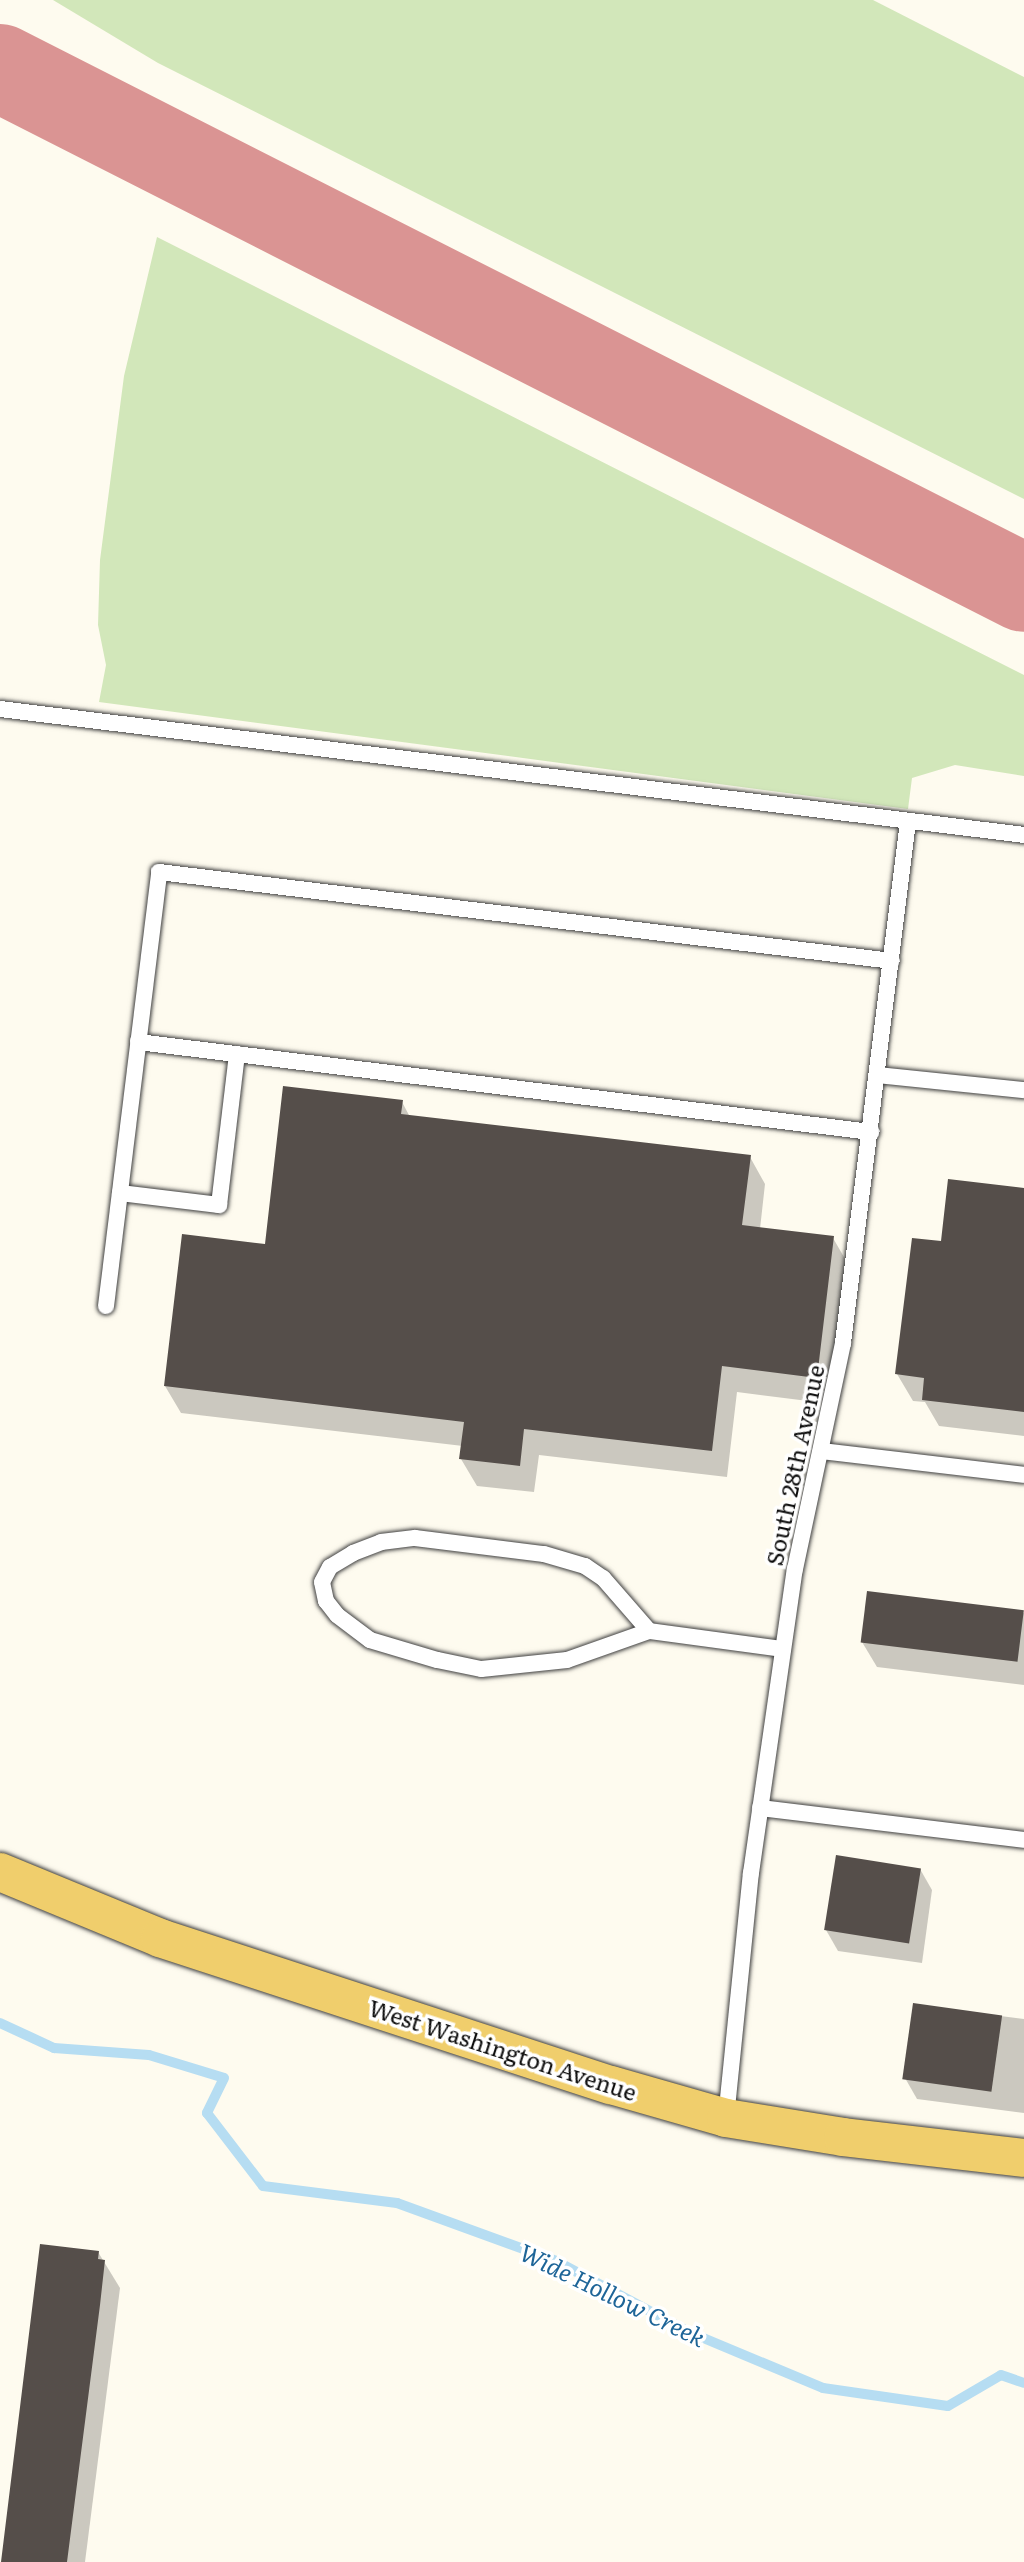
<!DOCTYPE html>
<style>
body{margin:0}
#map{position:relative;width:1024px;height:2562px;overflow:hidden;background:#fefbef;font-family:Literata,serif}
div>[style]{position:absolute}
.green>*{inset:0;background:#d2e7ba}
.shadow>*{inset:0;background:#0003}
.stream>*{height:10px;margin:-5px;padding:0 5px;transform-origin:5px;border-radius:5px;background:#b6ddf2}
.taxiway>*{height:88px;margin:-44px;padding:0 44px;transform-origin:44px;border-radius:44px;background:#da9493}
.building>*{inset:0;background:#554e4a;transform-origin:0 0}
.roads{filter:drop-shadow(0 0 2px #404040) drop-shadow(0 0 2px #404040)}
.service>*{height:16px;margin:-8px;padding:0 8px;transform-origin:8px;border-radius:8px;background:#fff}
.primary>*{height:38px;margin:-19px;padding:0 19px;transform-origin:19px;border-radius:19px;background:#f0ce6c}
span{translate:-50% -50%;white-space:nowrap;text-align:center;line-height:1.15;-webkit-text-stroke:7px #fff;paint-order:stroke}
.street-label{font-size:23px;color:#0d0d0d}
.water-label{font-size:24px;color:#1e6598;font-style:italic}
</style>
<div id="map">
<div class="green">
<div style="clip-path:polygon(53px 0,873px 0,1024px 77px,1024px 499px,158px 63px)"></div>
<div style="clip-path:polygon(157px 237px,1024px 675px,1024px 776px,955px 765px,912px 778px,908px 809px,99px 702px,106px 665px,98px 625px,100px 560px,124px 376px)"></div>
</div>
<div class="shadow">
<div style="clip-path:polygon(402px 1102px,410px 1117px,750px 1157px,765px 1184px,760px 1229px,833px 1238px,848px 1264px,832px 1404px,737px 1392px,727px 1477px,539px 1455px,534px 1492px,477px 1486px,461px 1459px,463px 1446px,181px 1413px,165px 1386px,266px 1246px)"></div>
<div style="clip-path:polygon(1024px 1190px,1024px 1436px,939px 1426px,925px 1402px,913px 1401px,897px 1374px,942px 1242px)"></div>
<div style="clip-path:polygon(1024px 1613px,1024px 1685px,877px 1667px,862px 1642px)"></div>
<div style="clip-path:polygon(920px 1869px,932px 1890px,922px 1963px,838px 1951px,826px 1930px)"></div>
<div style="clip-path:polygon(915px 2005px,1024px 2019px,1024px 2113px,917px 2099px,905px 2078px)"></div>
<div style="clip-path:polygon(98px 2252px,120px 2288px,85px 2562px,2px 2562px)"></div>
</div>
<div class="stream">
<div style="left:0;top:2023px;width:60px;rotate:24.8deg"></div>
<div style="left:54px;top:2048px;width:95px;rotate:4.2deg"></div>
<div style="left:149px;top:2055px;width:78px;rotate:17deg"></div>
<div style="left:224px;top:2078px;width:39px;rotate:116deg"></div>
<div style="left:207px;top:2113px;width:92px;rotate:52.5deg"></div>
<div style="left:263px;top:2186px;width:135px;rotate:7.2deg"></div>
<div style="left:397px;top:2203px;width:169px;rotate:20deg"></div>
<div style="left:556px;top:2261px;width:151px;rotate:28.1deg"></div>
<div style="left:689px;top:2332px;width:145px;rotate:22.7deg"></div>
<div style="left:823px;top:2388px;width:126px;rotate:8.2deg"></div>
<div style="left:948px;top:2406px;width:61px;rotate:-30.3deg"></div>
<div style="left:1001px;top:2375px;width:24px;rotate:19deg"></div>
</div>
<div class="taxiway">
<div style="left:0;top:68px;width:1148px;rotate:26.92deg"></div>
</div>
<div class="building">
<div style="clip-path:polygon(283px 1086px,403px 1100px,401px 1114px,751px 1155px,742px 1225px,834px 1236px,817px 1378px,722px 1366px,712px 1451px,524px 1429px,520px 1466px,459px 1459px,464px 1422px,164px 1386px,182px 1234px,265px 1244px)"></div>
<div style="clip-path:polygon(948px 1179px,1024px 1188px,1024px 1412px,922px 1400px,924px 1378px,895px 1374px,912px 1238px,941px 1241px)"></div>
<div style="left:867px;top:1591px;width:158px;height:52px;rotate:7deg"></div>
<div style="left:836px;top:1855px;width:86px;height:76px;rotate:9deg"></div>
<div style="left:913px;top:2003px;width:90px;height:77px;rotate:8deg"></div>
<div style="clip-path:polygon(40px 2244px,99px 2251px,98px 2259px,105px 2260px,100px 2305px,67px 2562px,1px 2562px)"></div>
</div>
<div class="roads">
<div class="service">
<div style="left:0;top:709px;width:1032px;rotate:7.01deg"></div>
<div style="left:138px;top:1042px;width:739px;rotate:7deg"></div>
<div style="left:878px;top:1075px;width:147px;rotate:5.9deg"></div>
<div style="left:120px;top:1193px;width:100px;rotate:6.9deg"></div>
<div style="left:219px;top:1205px;width:152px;rotate:-83.2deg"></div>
<div style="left:106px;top:1306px;width:437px;rotate:-83deg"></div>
<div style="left:159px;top:872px;width:738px;rotate:6.92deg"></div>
<div style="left:821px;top:1451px;width:204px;rotate:6.7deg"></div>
<div style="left:649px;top:1631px;width:87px;rotate:160.5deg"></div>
<div style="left:567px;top:1660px;width:86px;rotate:174deg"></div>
<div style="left:481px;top:1669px;width:45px;rotate:-168.4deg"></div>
<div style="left:437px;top:1660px;width:70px;rotate:-163.4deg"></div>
<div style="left:370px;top:1640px;width:41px;rotate:-142.9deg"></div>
<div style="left:337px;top:1615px;width:18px;rotate:-128deg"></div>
<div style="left:326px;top:1601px;width:19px;rotate:-102deg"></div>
<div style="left:322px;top:1582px;width:17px;rotate:-62deg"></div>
<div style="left:330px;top:1567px;width:27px;rotate:-31deg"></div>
<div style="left:353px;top:1553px;width:30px;rotate:-21deg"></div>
<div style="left:381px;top:1542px;width:34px;rotate:-7deg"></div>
<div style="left:415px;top:1538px;width:130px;rotate:7.1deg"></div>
<div style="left:544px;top:1554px;width:43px;rotate:16.3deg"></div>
<div style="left:585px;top:1566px;width:22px;rotate:34deg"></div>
<div style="left:603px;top:1578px;width:70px;rotate:49deg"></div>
<div style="left:649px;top:1631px;width:135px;rotate:7.7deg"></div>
<div style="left:760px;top:1808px;width:266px;rotate:6.9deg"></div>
<div style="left:726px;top:2118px;width:246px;rotate:-84.2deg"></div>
<div style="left:751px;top:1873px;width:307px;rotate:-81.8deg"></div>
<div style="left:795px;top:1569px;width:231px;rotate:-78deg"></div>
<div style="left:843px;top:1343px;width:526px;rotate:-82.9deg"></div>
</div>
<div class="primary">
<div style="left:0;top:1872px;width:173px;rotate:22.4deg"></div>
<div style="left:160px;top:1938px;width:474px;rotate:18.1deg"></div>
<div style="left:611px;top:2085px;width:120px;rotate:16deg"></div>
<div style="left:726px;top:2118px;width:119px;rotate:9.2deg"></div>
<div style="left:843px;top:2137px;width:182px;rotate:6.6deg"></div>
</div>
</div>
<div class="street-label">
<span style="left:794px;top:1465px;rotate:-78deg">South 28th Avenue</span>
<span style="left:503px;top:2049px;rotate:18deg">West Washington Avenue</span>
</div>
<div class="water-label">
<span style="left:613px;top:2294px;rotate:26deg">Wide Hollow Creek</span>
</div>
</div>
